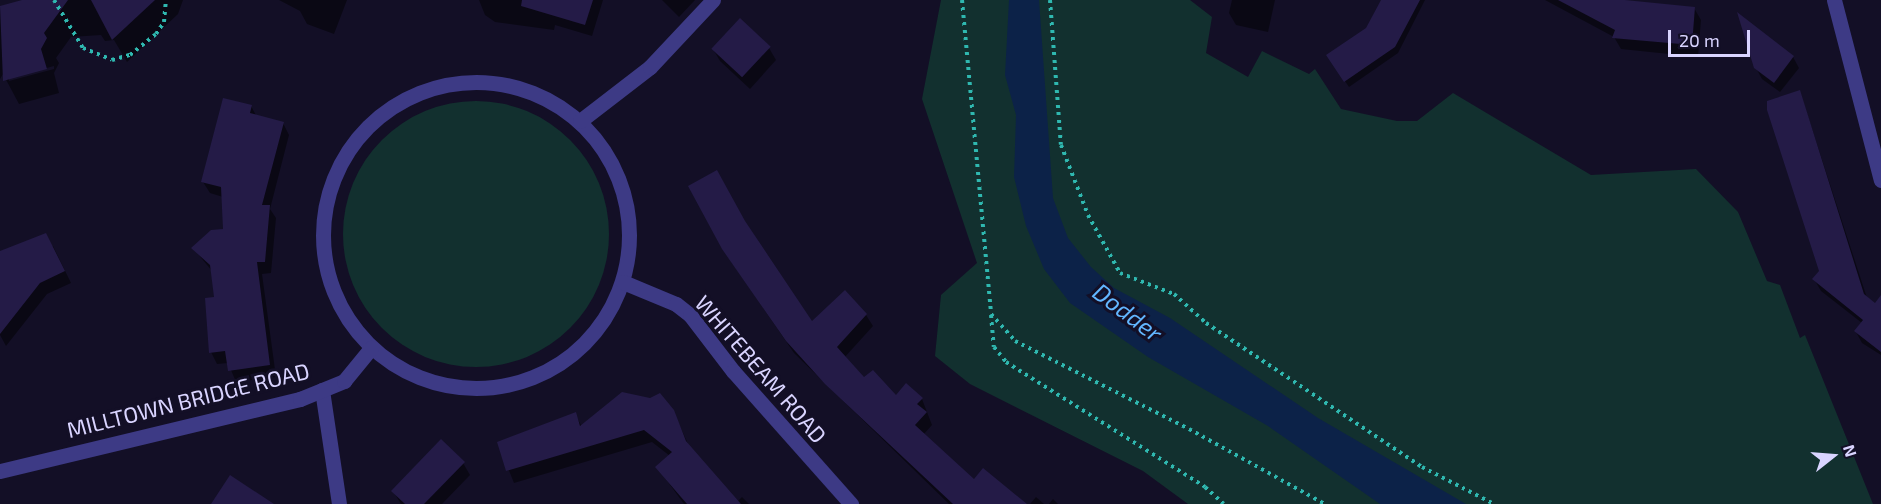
<!DOCTYPE html>
<style>
body{margin:0}
#map{position:relative;width:1881px;height:504px;overflow:hidden;background:#130f26;font-family:"Exo 2",sans-serif}
div>[style]{position:absolute}
.green>*{inset:0;background:#12302f}
.round{border-radius:50%}
.water>*{inset:0;background:#0c2248}
.shadow>*{inset:0;background:#0007}
.building>*{inset:0;background:#241b47;transform-origin:0 0}
.path>*{height:4px;margin-top:-2px;transform-origin:0;background:repeating-linear-gradient(90deg,#2fb8b0 0 3px,transparent 0 7.5px)}
.minor>*{height:15px;margin:-7.5px;padding:0 7.5px;transform-origin:7.5px;border-radius:7.5px;background:#3d3a85}
.minor>.ring{margin:-7.5px;padding:0;box-sizing:content-box;background:none;border:15px solid #3d3a85;border-radius:50%}
span{translate:-50% -50%;white-space:nowrap;text-align:center;line-height:1.15;-webkit-text-stroke:6px #130f26;paint-order:stroke}
.street-label{font-size:22px;color:#d9d4ff}
.water-label{font-size:24px;color:#62b6ff;font-style:italic}
.north{position:absolute;left:1803px;top:426px;width:60px;height:60px;-webkit-text-stroke:4px #130f26;paint-order:stroke;rotate:73deg;font-size:16px;font-weight:700;line-height:24px;text-align:center;color:#d9d4ff}
.north::after{content:'';display:block;margin:auto;width:21px;height:27px;background:#d9d4ff;clip-path:polygon(50% 0,100% 100%,50% 72%,0 100%)}
.scale{position:absolute;left:1668px;top:30px;width:82px;height:27px;box-sizing:border-box;border:3px solid #d9d4ff;border-top:0;padding-left:8px;font-size:18px;line-height:21px;white-space:nowrap;color:#d9d4ff;-webkit-text-stroke:4px #130f26;paint-order:stroke}
</style>
<div id="map">
<div class="green">
<div style="clip-path:polygon(941px 0,1190px 0,1212px 17px,1206px 53px,1248px 77px,1262px 51px,1309px 74px,1315px 69px,1341px 109px,1397px 121px,1417px 121px,1453px 93px,1591px 175px,1696px 169px,1738px 212px,1767px 281px,1780px 285px,1800px 338px,1805px 335px,1873px 504px,1188px 504px,1143px 471px,970px 384px,935px 356px,941px 295px,977px 263px,922px 99px)"></div>
<div class="round" style="left:343px;top:101px;width:266px;height:266px"></div>
</div>
<div class="water">
<div style="clip-path:polygon(1009px 0,1039px 0,1053px 198px,1068px 238px,1091px 267px,1114px 288px,1170px 318px,1318px 418px,1466px 504px,1380px 504px,1268px 426px,1148px 357px,1070px 303px,1044px 269px,1026px 226px,1014px 177px,1016px 115px,1005px 75px)"></div>
</div>
<div class="shadow">
<div style="clip-path:polygon(evenodd,28px 0,183px 0,178px 14px,127px 62px,114px 40px,105px 41px,101px 35px,71px 37px,56px 58px,59px 63px,54px 73px,59px 93px,19px 104px,3px 74px,0 79px,0 7px,28px 0,54px 66px,54px 69px,9px 81px,9px 78px,54px 66px)"></div>
<div style="clip-path:polygon(279px 0,347px 0,334px 34px,307px 24px,300px 11px)"></div>
<div style="clip-path:polygon(479px 0,603px 0,592px 36px,555px 25px,554px 30px,495px 22px,485px 15px)"></div>
<div style="clip-path:polygon(662px 0,695px 0,679px 17px)"></div>
<div style="clip-path:polygon(1232px 0,1275px 0,1268px 32px,1236px 25px,1229px 13px)"></div>
<div style="clip-path:polygon(1384px 0,1425px 0,1398px 53px,1349px 87px,1332px 62px,1368px 29px)"></div>
<div style="clip-path:polygon(1545px 0,1612px 0,1694px 8px,1701px 20px,1698px 57px,1621px 49px,1614px 37px)"></div>
<div style="clip-path:polygon(1740px 16px,1793px 57px,1799px 68px,1780px 92px,1762px 79px,1756px 68px)"></div>
<div style="clip-path:polygon(769px 48px,776px 60px,750px 89px,720px 61px,713px 49px)"></div>
<div style="clip-path:polygon(1800px 92px,1867px 298px,1881px 309px,1881px 355px,1862px 343px,1856px 332px,1862px 323px,1821px 291px,1814px 279px,1820px 271px)"></div>
<div style="clip-path:polygon(251px 106px,257px 117px,283px 123px,289px 135px,270px 209px,276px 218px,271px 273px,262px 274px,276px 377px,236px 382px,228px 363px,217px 364px,211px 352px,216px 298px,212px 271px,193px 248px,225px 230px,223px 197px,210px 193px,203px 182px)"></div>
<div style="clip-path:polygon(745px 224px,811px 323px,866px 315px,873px 326px,844px 358px,864px 379px,896px 397px,922px 399px,932px 425px,923px 435px,974px 481px,1024px 504px,949px 504px,794px 353px,731px 261px)"></div>
<div style="clip-path:polygon(53px 246px,71px 283px,47px 294px,6px 346px,0 335px,0 253px)"></div>
<div style="clip-path:polygon(673px 411px,689px 446px,737px 502px,742px 497px,749px 504px,684px 504px,657px 467px,670px 456px,652px 442px,514px 483px,498px 443px,575px 414px,582px 427px)"></div>
<div style="clip-path:polygon(463px 463px,470px 475px,442px 504px,401px 504px,393px 491px)"></div>
<div style="clip-path:polygon(1036px 497px,1044px 504px,1030px 504px)"></div>
<div style="clip-path:polygon(1053px 499px,1058px 504px,1049px 504px)"></div>
</div>
<div class="building">
<div style="clip-path:polygon(22px 0,68px 0,44px 33px,47px 38px,41px 49px,47px 69px,3px 81px,0 6px)"></div>
<div style="clip-path:polygon(91px 0,155px 0,112px 40px)"></div>
<div style="clip-path:polygon(522px 0,593px 0,585px 25px,521px 6px)"></div>
<div style="clip-path:polygon(1381px 0,1420px 0,1395px 47px,1344px 82px,1326px 55px,1366px 28px)"></div>
<div style="clip-path:polygon(1558px 0,1625px 0,1695px 7px,1692px 45px,1612px 38px,1615px 30px)"></div>
<div style="clip-path:polygon(1737px 12px,1794px 56px,1774px 83px,1754px 68px)"></div>
<div style="left:740px;top:18px;width:42px;height:42px;rotate:43deg"></div>
<div style="clip-path:polygon(1800px 90px,1864px 294px,1875px 303px,1881px 295px,1881px 352px,1854px 331px,1863px 320px,1812px 279px,1819px 271px,1767px 110px,1767px 101px)"></div>
<div style="clip-path:polygon(223px 98px,252px 105px,250px 113px,284px 122px,262px 205px,270px 205px,265px 262px,257px 262px,270px 365px,228px 371px,225px 351px,209px 353px,205px 298px,214px 297px,210px 265px,191px 248px,211px 230px,223px 229px,221px 187px,201px 182px)"></div>
<div style="clip-path:polygon(717px 170px,745px 221px,812px 321px,845px 290px,867px 314px,837px 347px,864px 377px,873px 370px,896px 395px,906px 383px,923px 398px,917px 404px,927px 412px,915px 425px,974px 479px,983px 468px,1027px 504px,953px 504px,825px 384px,786px 341px,722px 249px,688px 186px)"></div>
<div style="clip-path:polygon(46px 233px,65px 271px,40px 283px,0 334px,0 251px)"></div>
<div style="clip-path:polygon(622px 392px,650px 398px,660px 393px,674px 410px,686px 441px,741px 504px,687px 504px,655px 467px,672px 452px,644px 430px,506px 471px,497px 442px,576px 412px,580px 426px)"></div>
<div style="clip-path:polygon(441px 439px,465px 462px,424px 504px,405px 504px,391px 491px)"></div>
<div style="clip-path:polygon(230px 475px,274px 504px,211px 504px)"></div>
</div>
<div class="path">
<div style="left:54px;top:0;width:56px;rotate:58.9deg"></div>
<div style="left:83px;top:48px;width:31px;rotate:22deg"></div>
<div style="left:112px;top:60px;width:19px;rotate:-16deg"></div>
<div style="left:130px;top:55px;width:33px;rotate:-39deg"></div>
<div style="left:156px;top:34px;width:14px;rotate:-56deg"></div>
<div style="left:164px;top:22px;width:22px;rotate:-85deg"></div>
<div style="left:962px;top:0;width:315px;rotate:84.7deg"></div>
<div style="left:991px;top:314px;width:36px;rotate:48deg"></div>
<div style="left:1015px;top:341px;width:195px;rotate:26.8deg"></div>
<div style="left:1189px;top:429px;width:155px;rotate:28.9deg"></div>
<div style="left:1050px;top:0;width:145px;rotate:85.7deg"></div>
<div style="left:1061px;top:145px;width:75px;rotate:68.9deg"></div>
<div style="left:1088px;top:215px;width:66px;rotate:61.1deg"></div>
<div style="left:1120px;top:273px;width:58px;rotate:21.3deg"></div>
<div style="left:1174px;top:294px;width:43px;rotate:42.2deg"></div>
<div style="left:1206px;top:323px;width:260px;rotate:33.7deg"></div>
<div style="left:1422px;top:467px;width:81px;rotate:27.2deg"></div>
<div style="left:991px;top:315px;width:32px;rotate:85deg"></div>
<div style="left:994px;top:347px;width:19px;rotate:51deg"></div>
<div style="left:1006px;top:362px;width:235px;rotate:32.1deg"></div>
<div style="left:1205px;top:487px;width:25px;rotate:42deg"></div>
</div>
<div class="minor">
<div style="left:1834px;top:0;width:186px;rotate:75.4deg"></div>
<div class="ring" style="left:323px;top:82px;width:291px;height:291px"></div>
<div style="left:580px;top:121px;width:88px;rotate:-37.6deg"></div>
<div style="left:650px;top:67px;width:92px;rotate:-46.8deg"></div>
<div style="left:623px;top:282px;width:57px;rotate:22.5deg"></div>
<div style="left:676px;top:304px;width:18px;rotate:38deg"></div>
<div style="left:690px;top:315px;width:71px;rotate:52.5deg"></div>
<div style="left:733px;top:371px;width:178px;rotate:48.4deg"></div>
<div style="left:322px;top:390px;width:115px;rotate:81.5deg"></div>
<div style="left:0;top:471px;width:309px;rotate:-13.5deg"></div>
<div style="left:300px;top:399px;width:48px;rotate:-22.2deg"></div>
<div style="left:344px;top:381px;width:43px;rotate:-50.7deg"></div>
</div>
<div class="street-label">
<span style="left:761px;top:369px;rotate:49deg">WHITEBEAM ROAD</span>
<span style="left:188px;top:400px;rotate:-14deg">MILLTOWN BRIDGE ROAD</span>
</div>
<div class="water-label">
<span style="left:1128px;top:312px;rotate:37deg">Dodder</span>
</div>
<div class="north">N</div>
<div class="scale">20 m</div>
</div>
